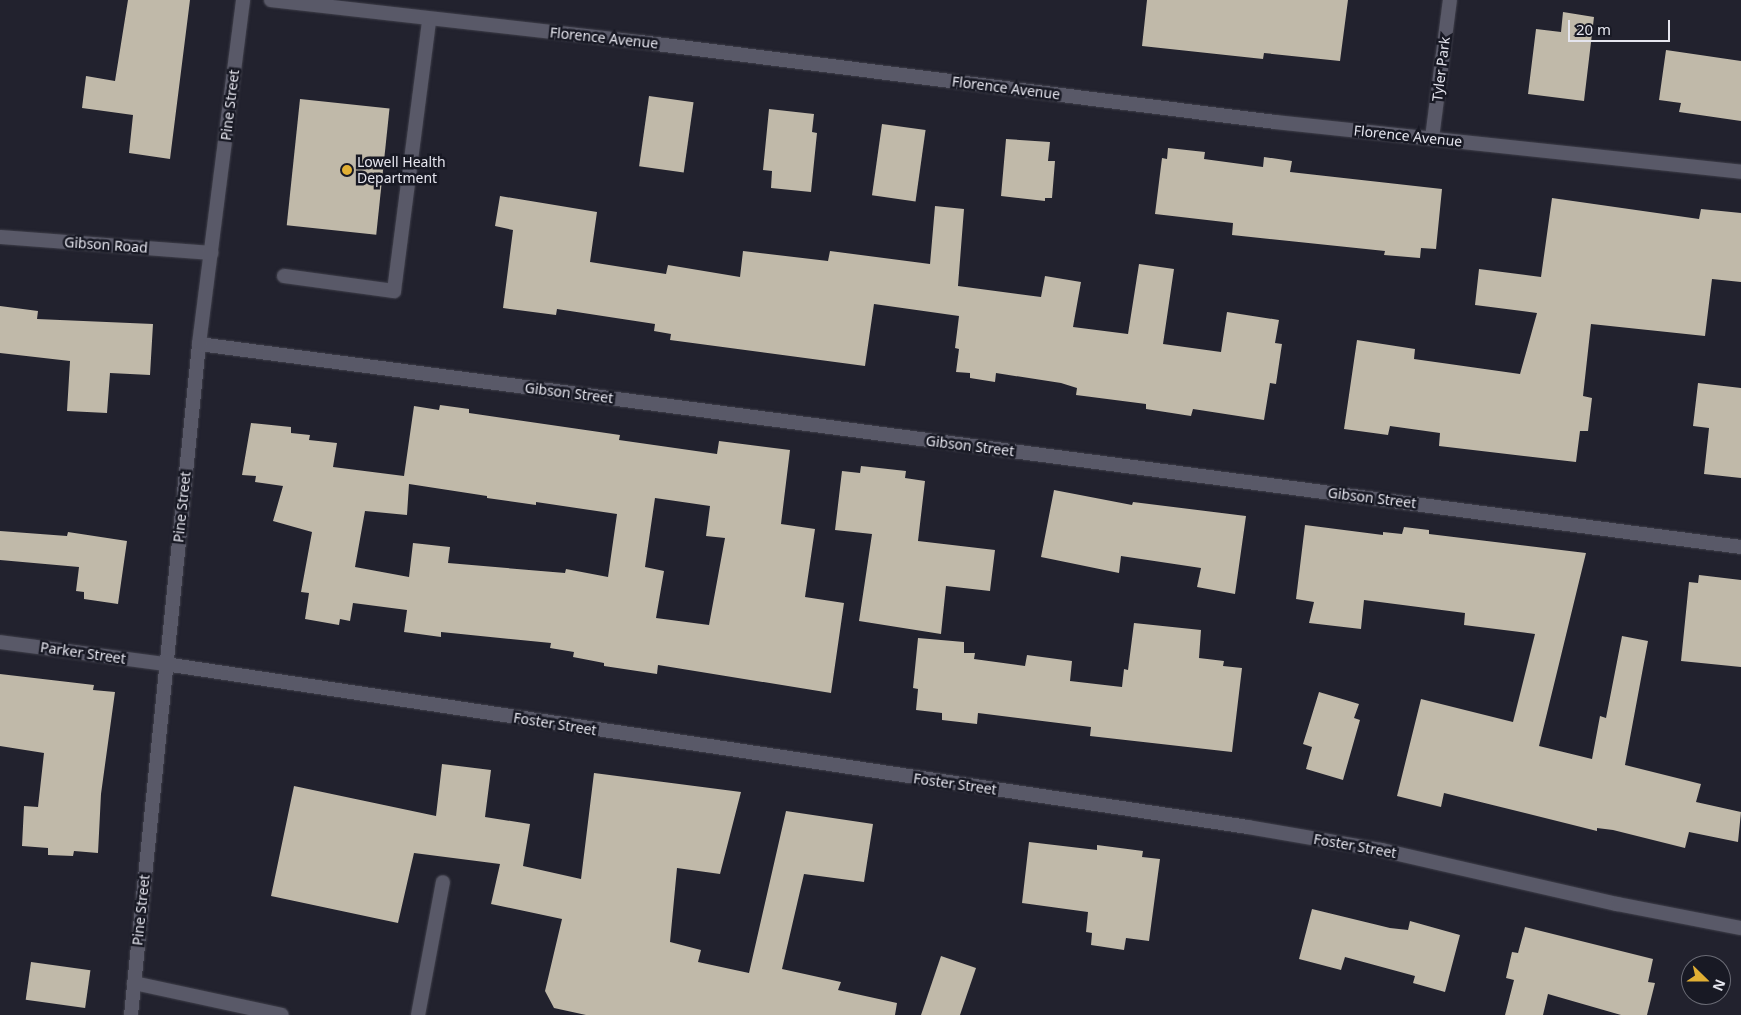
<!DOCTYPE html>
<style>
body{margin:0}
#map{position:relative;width:1741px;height:1015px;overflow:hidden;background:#22222e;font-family:"Noto Sans",sans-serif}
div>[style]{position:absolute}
.building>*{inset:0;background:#c0b9a9;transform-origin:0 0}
.roads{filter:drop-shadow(0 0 1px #3f3f4a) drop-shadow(0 0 1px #3f3f4a)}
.service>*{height:14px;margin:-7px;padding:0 7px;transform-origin:7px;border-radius:7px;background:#595968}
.minor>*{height:14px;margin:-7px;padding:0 7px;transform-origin:7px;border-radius:7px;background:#595968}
.tertiary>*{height:14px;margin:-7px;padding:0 7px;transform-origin:7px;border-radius:7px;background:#595968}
.dots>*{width:14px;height:14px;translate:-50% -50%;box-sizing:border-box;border:2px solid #181924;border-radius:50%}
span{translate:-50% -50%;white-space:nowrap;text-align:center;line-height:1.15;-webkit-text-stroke:5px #181924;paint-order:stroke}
.street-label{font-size:14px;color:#e5e5ee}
.poi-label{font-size:14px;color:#e5e5ee}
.left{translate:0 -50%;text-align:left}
.north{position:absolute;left:1681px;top:955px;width:50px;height:50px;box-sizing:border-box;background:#181924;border:1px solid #6a6b75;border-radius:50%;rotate:112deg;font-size:14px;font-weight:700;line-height:20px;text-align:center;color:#e5e5ee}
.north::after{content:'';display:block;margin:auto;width:18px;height:22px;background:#e1af34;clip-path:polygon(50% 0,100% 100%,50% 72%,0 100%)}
.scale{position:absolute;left:1568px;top:20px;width:102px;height:22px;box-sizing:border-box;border:2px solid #e5e5ee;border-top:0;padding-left:6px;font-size:15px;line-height:18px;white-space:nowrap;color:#e5e5ee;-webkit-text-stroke:4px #181924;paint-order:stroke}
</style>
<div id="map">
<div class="building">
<div style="clip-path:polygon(128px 0,190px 0,170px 159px,129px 153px,133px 115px,82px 108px,86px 76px,115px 81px)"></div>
<div style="clip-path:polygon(1147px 0,1348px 0,1340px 61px,1264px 53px,1263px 59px,1142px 46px)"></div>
<div style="clip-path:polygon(1563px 12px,1594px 17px,1584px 101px,1528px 94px,1536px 29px,1561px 32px)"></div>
<div style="clip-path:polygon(1666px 50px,1741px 61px,1741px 121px,1679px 112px,1681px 103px,1659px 100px)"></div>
<div style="left:649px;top:96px;width:45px;height:71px;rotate:8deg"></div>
<div style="left:300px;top:99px;width:90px;height:127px;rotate:6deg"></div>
<div style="clip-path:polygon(769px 109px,814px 114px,812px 132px,817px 133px,811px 192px,771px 188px,772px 171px,763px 170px)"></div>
<div style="left:882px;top:124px;width:44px;height:72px;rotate:8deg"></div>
<div style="clip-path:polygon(1006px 139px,1050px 142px,1048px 161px,1055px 161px,1052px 198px,1045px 198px,1045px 201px,1001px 196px)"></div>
<div style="clip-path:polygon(1168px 148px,1205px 152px,1204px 159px,1263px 167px,1264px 157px,1292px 161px,1290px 172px,1442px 189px,1436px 249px,1421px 248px,1420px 258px,1384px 255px,1385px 251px,1232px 235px,1233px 223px,1155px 214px,1162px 158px,1167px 159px)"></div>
<div style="clip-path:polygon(500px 196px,597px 212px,590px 262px,666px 274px,668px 265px,740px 277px,743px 251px,828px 261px,830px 251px,930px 264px,935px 206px,964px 209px,958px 286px,1041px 297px,1045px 276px,1081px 282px,1073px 327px,1128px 334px,1139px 264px,1174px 269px,1163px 344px,1221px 352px,1227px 312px,1279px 320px,1275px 343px,1282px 344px,1276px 384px,1270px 383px,1264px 420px,1193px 409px,1191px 416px,1146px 409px,1146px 404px,1076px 395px,1077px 388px,1061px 383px,996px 373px,995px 382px,970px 378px,970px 373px,956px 372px,959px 349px,955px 348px,959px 316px,874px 304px,865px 366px,670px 340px,671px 334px,654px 331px,655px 324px,557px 309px,556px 315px,503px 308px,513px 230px,495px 226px)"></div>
<div style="clip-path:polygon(1552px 198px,1699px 219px,1701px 209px,1741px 213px,1741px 282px,1712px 279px,1705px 336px,1591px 324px,1583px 396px,1592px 398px,1588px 431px,1580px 431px,1576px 462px,1439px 446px,1440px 433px,1390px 426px,1388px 435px,1344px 429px,1357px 340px,1415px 349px,1414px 359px,1520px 374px,1537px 313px,1475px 305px,1479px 269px,1541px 277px)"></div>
<div style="clip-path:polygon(0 306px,38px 311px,37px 319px,153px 324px,150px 375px,110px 373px,107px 413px,67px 411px,70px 361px,0 353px)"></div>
<div style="clip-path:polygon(1698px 383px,1741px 388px,1741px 478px,1704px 474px,1709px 428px,1693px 426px)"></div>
<div style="clip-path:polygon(evenodd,440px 405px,469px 409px,469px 413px,620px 435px,619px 440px,717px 454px,719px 441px,790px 450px,781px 524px,815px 529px,805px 597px,844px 603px,831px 693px,658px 665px,657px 674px,604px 666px,604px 663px,573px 657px,574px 652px,550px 648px,551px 643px,441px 632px,441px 637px,404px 632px,407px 610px,353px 603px,350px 621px,340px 619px,339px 625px,305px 619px,309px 593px,301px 592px,312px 532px,273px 521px,283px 486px,255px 482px,256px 476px,242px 475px,251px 423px,291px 427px,291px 433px,310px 435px,309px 440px,337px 443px,333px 467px,404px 476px,414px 406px,439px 410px,440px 405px,409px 484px,487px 496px,487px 498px,536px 505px,536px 502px,617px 514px,608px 577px,566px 569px,565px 573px,448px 563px,450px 547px,413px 543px,409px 577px,355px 567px,365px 511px,407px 515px,409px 484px,440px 405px,655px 498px,710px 506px,706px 536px,725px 538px,709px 625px,656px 618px,664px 571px,645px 567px,655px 498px)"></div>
<div style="clip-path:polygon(861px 466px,906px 471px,905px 478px,925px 481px,918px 541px,995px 550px,990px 591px,946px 586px,941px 634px,859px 621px,872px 534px,835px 530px,842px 471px,860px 473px)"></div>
<div style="clip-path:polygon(1054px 490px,1132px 505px,1133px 502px,1246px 516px,1235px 594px,1197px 587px,1201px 568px,1121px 556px,1119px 573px,1041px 557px)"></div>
<div style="clip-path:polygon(1305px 525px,1383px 535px,1383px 532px,1402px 534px,1404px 527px,1429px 530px,1429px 534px,1586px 553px,1539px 746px,1592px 759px,1600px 716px,1606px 718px,1622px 636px,1648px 641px,1625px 765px,1701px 784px,1696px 802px,1741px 812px,1738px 842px,1689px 832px,1685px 848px,1613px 830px,1597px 828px,1597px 831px,1444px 793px,1441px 807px,1397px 796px,1421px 699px,1513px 722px,1535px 634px,1464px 625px,1465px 613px,1364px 600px,1361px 629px,1309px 623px,1314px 602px,1296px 599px)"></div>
<div style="clip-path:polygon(0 531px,67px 536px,68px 532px,127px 541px,118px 604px,84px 599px,84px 592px,76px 591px,79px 567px,0 560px)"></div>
<div style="clip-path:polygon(1699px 575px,1741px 580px,1741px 667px,1681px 661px,1689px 582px,1698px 583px)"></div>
<div style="clip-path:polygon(1134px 623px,1201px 630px,1199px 658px,1224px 661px,1223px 666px,1242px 668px,1232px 752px,1090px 736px,1091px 727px,978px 713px,977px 724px,942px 720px,942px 713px,916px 710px,918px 689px,913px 688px,918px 638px,964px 642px,964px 653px,975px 653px,974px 659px,1025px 666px,1027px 655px,1072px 661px,1070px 681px,1122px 687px,1124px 669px,1128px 670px)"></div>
<div style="clip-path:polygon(0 674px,94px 685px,93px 690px,115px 692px,101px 794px,98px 853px,74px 851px,73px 856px,48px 855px,48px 848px,22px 846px,24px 806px,38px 807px,44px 753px,0 746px)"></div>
<div style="clip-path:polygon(1319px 692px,1359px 704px,1354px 718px,1360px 720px,1343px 780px,1306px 769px,1312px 747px,1303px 744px)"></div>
<div style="clip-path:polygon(442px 764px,491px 770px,485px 817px,530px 824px,523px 866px,581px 879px,594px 773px,741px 792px,720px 874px,677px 868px,670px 942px,701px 950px,698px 962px,749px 973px,786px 811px,873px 824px,864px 882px,804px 874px,782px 969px,841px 982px,838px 990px,897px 1003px,895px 1015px,586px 1015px,554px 1008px,545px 991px,562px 919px,491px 904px,500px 864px,414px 853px,398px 923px,271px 896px,294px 786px,436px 816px)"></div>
<div style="clip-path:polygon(1029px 842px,1097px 850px,1097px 845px,1143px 851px,1142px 857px,1160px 859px,1149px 941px,1126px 938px,1124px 950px,1091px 945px,1092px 933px,1086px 932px,1088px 912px,1022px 903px)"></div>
<div style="clip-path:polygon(1312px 909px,1390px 928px,1408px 930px,1410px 921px,1460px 935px,1445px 992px,1413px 983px,1415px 976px,1345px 957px,1341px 970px,1299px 959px)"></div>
<div style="clip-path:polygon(1525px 927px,1653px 959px,1648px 982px,1655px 983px,1647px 1015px,1621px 1015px,1548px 994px,1543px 1015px,1505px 1015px,1514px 980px,1506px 978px,1512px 952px,1518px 953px)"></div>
<div style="clip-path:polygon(941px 956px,976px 968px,960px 1015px,921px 1015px)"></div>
<div style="left:31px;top:962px;width:60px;height:38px;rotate:8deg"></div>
</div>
<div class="roads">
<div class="service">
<div style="left:284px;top:276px;width:111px;rotate:7.8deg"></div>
<div style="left:394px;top:291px;width:273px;rotate:-82.6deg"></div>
<div style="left:418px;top:1015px;width:135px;rotate:-79.4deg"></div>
</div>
<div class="minor">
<div style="left:271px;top:0;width:372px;rotate:6.5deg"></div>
<div style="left:641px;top:42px;width:639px;rotate:7.19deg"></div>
<div style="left:1275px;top:122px;width:469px;rotate:6.1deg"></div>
<div style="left:1432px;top:138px;width:139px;rotate:-82.6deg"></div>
<div style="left:0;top:237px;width:212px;rotate:4.3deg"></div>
<div style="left:199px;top:344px;width:1555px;rotate:7.5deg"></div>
<div style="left:165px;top:664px;width:1095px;rotate:8.56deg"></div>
<div style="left:1248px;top:827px;width:135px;rotate:9.8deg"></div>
<div style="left:1381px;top:850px;width:242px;rotate:12.9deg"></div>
<div style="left:1617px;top:904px;width:126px;rotate:11deg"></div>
<div style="left:134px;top:983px;width:151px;rotate:12.2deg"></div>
</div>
<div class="tertiary">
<div style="left:0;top:642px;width:166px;rotate:7.6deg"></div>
<div style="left:131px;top:1015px;width:674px;rotate:-84.21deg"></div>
<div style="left:199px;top:344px;width:347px;rotate:-82.7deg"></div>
</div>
</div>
<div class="dots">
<div style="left:347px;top:170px;background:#e1af34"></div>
</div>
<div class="street-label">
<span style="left:604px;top:38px;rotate:6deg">Florence Avenue</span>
<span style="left:1441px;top:69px;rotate:-83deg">Tyler Park</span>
<span style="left:1006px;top:88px;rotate:7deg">Florence Avenue</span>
<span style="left:230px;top:105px;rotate:-83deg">Pine Street</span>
<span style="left:1408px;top:136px;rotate:6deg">Florence Avenue</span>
<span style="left:106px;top:245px;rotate:4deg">Gibson Road</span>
<span style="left:569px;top:393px;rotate:7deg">Gibson Street</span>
<span style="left:970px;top:446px;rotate:7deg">Gibson Street</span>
<span style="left:1372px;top:498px;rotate:7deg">Gibson Street</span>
<span style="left:182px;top:507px;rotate:-84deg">Pine Street</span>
<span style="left:83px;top:653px;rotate:8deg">Parker Street</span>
<span style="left:555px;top:724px;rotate:9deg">Foster Street</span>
<span style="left:955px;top:784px;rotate:8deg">Foster Street</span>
<span style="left:1355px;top:846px;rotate:10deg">Foster Street</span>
<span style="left:141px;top:910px;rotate:-84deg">Pine Street</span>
</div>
<div class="poi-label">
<span class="left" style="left:357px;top:170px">Lowell Health<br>Department</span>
</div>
<div class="north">N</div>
<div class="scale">20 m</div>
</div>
